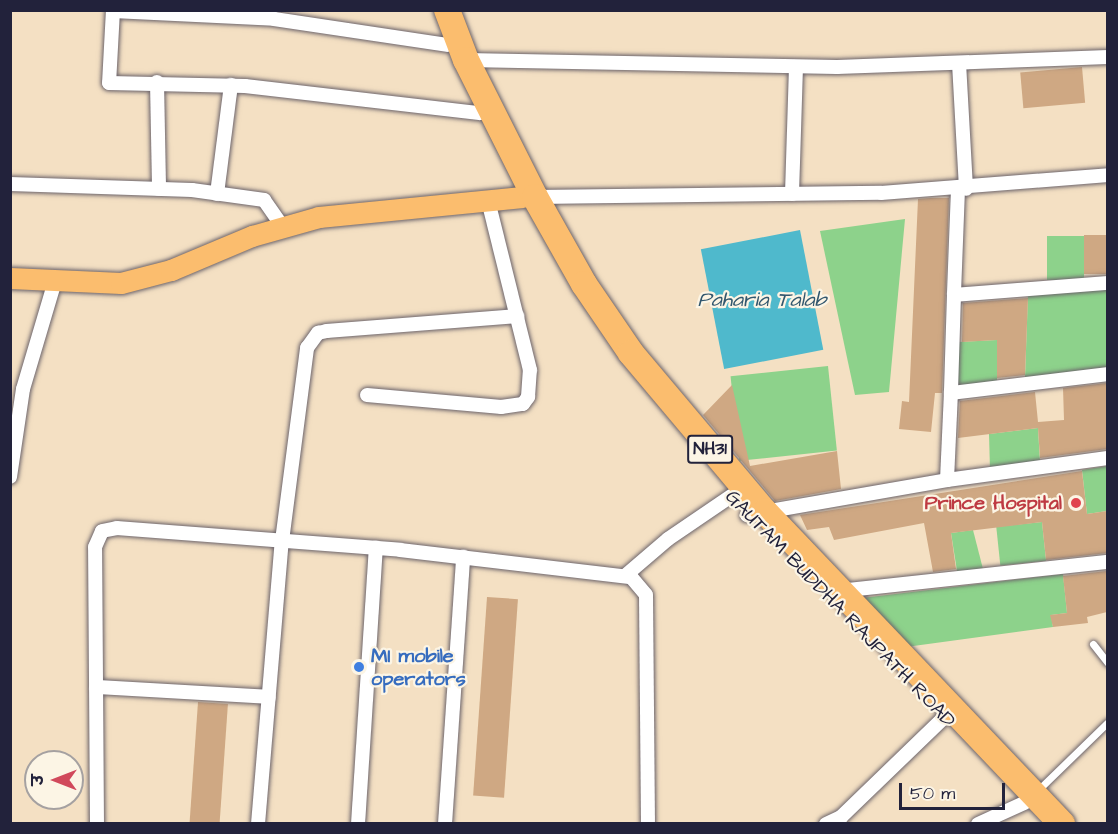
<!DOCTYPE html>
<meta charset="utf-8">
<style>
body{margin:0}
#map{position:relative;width:1118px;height:834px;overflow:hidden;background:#f4e0c3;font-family:"Architects Daughter","Playpen Sans Deva",sans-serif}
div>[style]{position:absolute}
.green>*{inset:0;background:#8dd28b;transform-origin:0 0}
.water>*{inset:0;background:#4fb9cc;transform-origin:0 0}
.building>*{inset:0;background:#cfa883;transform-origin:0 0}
.roads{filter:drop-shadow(0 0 2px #6c646b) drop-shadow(0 0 2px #6c646b)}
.lane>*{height:7px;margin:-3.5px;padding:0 3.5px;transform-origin:3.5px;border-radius:3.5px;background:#fff}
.street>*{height:14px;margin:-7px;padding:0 7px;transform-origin:7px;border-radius:7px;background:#fff}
.primary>*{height:21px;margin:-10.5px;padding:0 10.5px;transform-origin:10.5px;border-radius:10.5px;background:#fbbd6e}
.highway>*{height:26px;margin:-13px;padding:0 13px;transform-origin:13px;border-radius:13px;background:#fbbd6e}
.dots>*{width:16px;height:16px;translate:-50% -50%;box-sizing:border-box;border:3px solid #fcf5e5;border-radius:50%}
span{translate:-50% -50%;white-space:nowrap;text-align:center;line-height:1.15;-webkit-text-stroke:4.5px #fcf5e5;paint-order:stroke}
.shield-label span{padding:2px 4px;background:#fcf5e5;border:2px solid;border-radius:4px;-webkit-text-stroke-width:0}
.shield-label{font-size:18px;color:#22223b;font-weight:700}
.health-label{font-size:20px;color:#be3a42;font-weight:700}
.right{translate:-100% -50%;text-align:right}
.street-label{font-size:20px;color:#22223b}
.shop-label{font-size:20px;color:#366cbe;font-weight:700}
.left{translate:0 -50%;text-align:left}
.water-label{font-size:21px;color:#32576e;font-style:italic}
.frame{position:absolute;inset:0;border:12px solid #22223b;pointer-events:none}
.north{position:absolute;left:24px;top:750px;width:60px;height:60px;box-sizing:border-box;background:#fcf5e5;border:2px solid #a5a1a1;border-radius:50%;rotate:270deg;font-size:16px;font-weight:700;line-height:24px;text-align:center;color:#22223b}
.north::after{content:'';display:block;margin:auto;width:21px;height:27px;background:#d1495b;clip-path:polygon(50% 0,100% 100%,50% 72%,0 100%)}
.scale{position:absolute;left:899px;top:783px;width:106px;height:27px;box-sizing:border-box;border:3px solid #22223b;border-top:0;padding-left:8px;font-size:18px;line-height:21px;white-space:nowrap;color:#22223b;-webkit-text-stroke:4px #fcf5e5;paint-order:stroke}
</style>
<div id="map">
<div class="green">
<div style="clip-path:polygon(905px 219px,889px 392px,855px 395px,820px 231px)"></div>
<div style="left:1047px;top:236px;width:37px;height:44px"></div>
<div style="clip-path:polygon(1107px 289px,1107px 368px,1025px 378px,1028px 294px)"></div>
<div style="clip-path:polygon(997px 340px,997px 381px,957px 387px,958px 342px)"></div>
<div style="left:828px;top:366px;width:85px;height:98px;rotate:84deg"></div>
<div style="clip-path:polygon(1038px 428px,1040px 462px,990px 470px,989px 434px)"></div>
<div style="clip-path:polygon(1107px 466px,1107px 511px,1087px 514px,1082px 470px)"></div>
<div style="left:1042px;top:522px;width:39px;height:46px;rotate:84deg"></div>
<div style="clip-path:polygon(973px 530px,983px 569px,957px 571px,951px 533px)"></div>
<div style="clip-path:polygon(1063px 574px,1067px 613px,1051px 615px,1053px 627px,906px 647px,862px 598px)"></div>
</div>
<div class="water">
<div style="left:800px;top:230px;width:122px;height:101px;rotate:79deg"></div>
</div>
<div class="building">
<div style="left:1082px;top:67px;width:36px;height:62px;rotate:85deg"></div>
<div style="clip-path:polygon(930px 198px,949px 198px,942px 393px,935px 393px,931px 432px,899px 429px,902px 401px,909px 402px,918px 199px)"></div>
<div style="left:1107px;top:235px;width:39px;height:23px;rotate:90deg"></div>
<div style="clip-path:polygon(1028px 298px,1025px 375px,997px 378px,997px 340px,962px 342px,963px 303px)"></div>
<div style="clip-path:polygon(1107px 383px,1107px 449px,1040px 458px,1038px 428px,958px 438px,960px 401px,1035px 392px,1038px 422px,1064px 420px,1063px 388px)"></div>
<div style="clip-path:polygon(732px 385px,750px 466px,837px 451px,841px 489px,775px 501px,703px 415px)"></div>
<div style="clip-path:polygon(1082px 471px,1087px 514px,1107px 511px,1107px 553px,1046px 560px,1042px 522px,951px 533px,956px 569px,933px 572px,924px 523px,834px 540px,829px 527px,807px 530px,800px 515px)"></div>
<div style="clip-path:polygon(1107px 571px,1107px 612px,1087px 617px,1088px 623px,1053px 627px,1050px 615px,1067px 613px,1063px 576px)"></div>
<div style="left:487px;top:597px;width:31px;height:199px;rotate:4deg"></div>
<div style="left:198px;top:702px;width:30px;height:122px;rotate:4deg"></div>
</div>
<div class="roads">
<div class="lane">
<div style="left:1093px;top:644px;width:24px;rotate:52deg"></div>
<div style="left:1037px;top:791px;width:99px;rotate:-44.2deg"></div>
</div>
<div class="street">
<div style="left:113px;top:10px;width:73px;rotate:93.1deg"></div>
<div style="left:109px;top:83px;width:136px;rotate:1.3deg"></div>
<div style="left:245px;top:86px;width:236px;rotate:6.6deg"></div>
<div style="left:113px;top:11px;width:161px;rotate:2.8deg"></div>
<div style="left:274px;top:19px;width:175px;rotate:8.5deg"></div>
<div style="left:466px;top:60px;width:371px;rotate:1.1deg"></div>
<div style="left:837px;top:67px;width:271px;rotate:-2.1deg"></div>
<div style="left:959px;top:63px;width:126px;rotate:86.8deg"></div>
<div style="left:157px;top:82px;width:107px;rotate:88.9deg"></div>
<div style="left:10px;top:184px;width:182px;rotate:1.9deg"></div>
<div style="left:192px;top:190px;width:73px;rotate:7.9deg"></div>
<div style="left:264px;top:200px;width:32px;rotate:55deg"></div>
<div style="left:958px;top:189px;width:106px;rotate:92.2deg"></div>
<div style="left:954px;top:295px;width:154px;rotate:-4.5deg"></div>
<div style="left:217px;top:194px;width:110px;rotate:-82.7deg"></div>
<div style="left:792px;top:194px;width:127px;rotate:-88.2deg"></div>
<div style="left:535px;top:197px;width:346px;rotate:-0.7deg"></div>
<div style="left:881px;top:193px;width:228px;rotate:-4.5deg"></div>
<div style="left:954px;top:295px;width:98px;rotate:91.8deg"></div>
<div style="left:951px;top:393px;width:158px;rotate:-6.9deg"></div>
<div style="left:367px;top:395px;width:135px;rotate:5.1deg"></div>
<div style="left:501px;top:407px;width:22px;rotate:-8deg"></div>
<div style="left:523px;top:404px;width:9px;rotate:-54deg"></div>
<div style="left:528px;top:397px;width:27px;rotate:-86deg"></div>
<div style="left:530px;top:370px;width:175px;rotate:-103.9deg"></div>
<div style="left:10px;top:477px;width:89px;rotate:-81.6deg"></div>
<div style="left:23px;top:389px;width:113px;rotate:-73.5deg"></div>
<div style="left:947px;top:480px;width:87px;rotate:-87.4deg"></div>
<div style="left:747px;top:515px;width:203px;rotate:-9.9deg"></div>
<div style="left:947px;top:480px;width:162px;rotate:-7.8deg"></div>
<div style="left:626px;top:575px;width:55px;rotate:-40.6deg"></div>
<div style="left:668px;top:539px;width:76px;rotate:-34.3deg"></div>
<div style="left:839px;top:591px;width:271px;rotate:-6.2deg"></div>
<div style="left:96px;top:687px;width:173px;rotate:3.3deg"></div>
<div style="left:97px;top:824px;width:277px;rotate:-90.4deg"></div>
<div style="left:95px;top:547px;width:17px;rotate:-66deg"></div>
<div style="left:102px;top:531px;width:15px;rotate:-11deg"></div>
<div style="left:117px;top:528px;width:284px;rotate:4.4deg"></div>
<div style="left:400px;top:550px;width:233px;rotate:6.7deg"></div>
<div style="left:631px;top:577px;width:23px;rotate:50deg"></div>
<div style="left:646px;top:595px;width:229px;rotate:89.5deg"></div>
<div style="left:258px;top:824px;width:284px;rotate:-85.2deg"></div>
<div style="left:282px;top:541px;width:195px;rotate:-82.6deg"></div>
<div style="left:307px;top:348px;width:19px;rotate:-54deg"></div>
<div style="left:318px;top:333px;width:9px;rotate:-13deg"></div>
<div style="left:327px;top:331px;width:191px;rotate:-4.5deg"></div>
<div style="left:358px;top:824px;width:277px;rotate:-86.3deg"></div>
<div style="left:445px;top:824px;width:268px;rotate:-86.1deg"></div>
<div style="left:826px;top:824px;width:17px;rotate:-25deg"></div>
<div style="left:841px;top:817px;width:156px;rotate:-44deg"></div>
<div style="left:978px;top:824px;width:51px;rotate:-24.5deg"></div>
</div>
<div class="primary">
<div style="left:10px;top:278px;width:111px;rotate:2.6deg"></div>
<div style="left:121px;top:283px;width:52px;rotate:-14.6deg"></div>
<div style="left:171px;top:270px;width:88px;rotate:-22.8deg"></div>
<div style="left:252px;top:236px;width:70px;rotate:-15.8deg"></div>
<div style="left:319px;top:217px;width:204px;rotate:-5.6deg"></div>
</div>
<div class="highway">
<div style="left:447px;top:10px;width:53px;rotate:69.2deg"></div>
<div style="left:466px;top:60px;width:153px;rotate:63.3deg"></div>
<div style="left:535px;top:197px;width:100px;rotate:60.6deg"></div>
<div style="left:584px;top:284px;width:83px;rotate:55.7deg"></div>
<div style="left:631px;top:353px;width:208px;rotate:49.9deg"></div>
<div style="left:765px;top:512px;width:431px;rotate:46.4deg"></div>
</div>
</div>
<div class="dots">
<div style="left:1076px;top:503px;background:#e0444e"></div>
<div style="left:359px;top:667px;background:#3f7fe0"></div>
</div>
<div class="shield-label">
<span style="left:710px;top:449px">NH31</span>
</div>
<div class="health-label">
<span class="right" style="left:1062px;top:503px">Prince Hospital</span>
</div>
<div class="street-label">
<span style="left:840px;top:609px;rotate:46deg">GAUTAM BUDDHA RAJPATH ROAD</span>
</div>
<div class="shop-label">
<span class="left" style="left:371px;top:668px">MI mobile<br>operators</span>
</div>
<div class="water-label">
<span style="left:762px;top:300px">Paharia Talab</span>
</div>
<div class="frame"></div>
<div class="north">उ</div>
<div class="scale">50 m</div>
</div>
